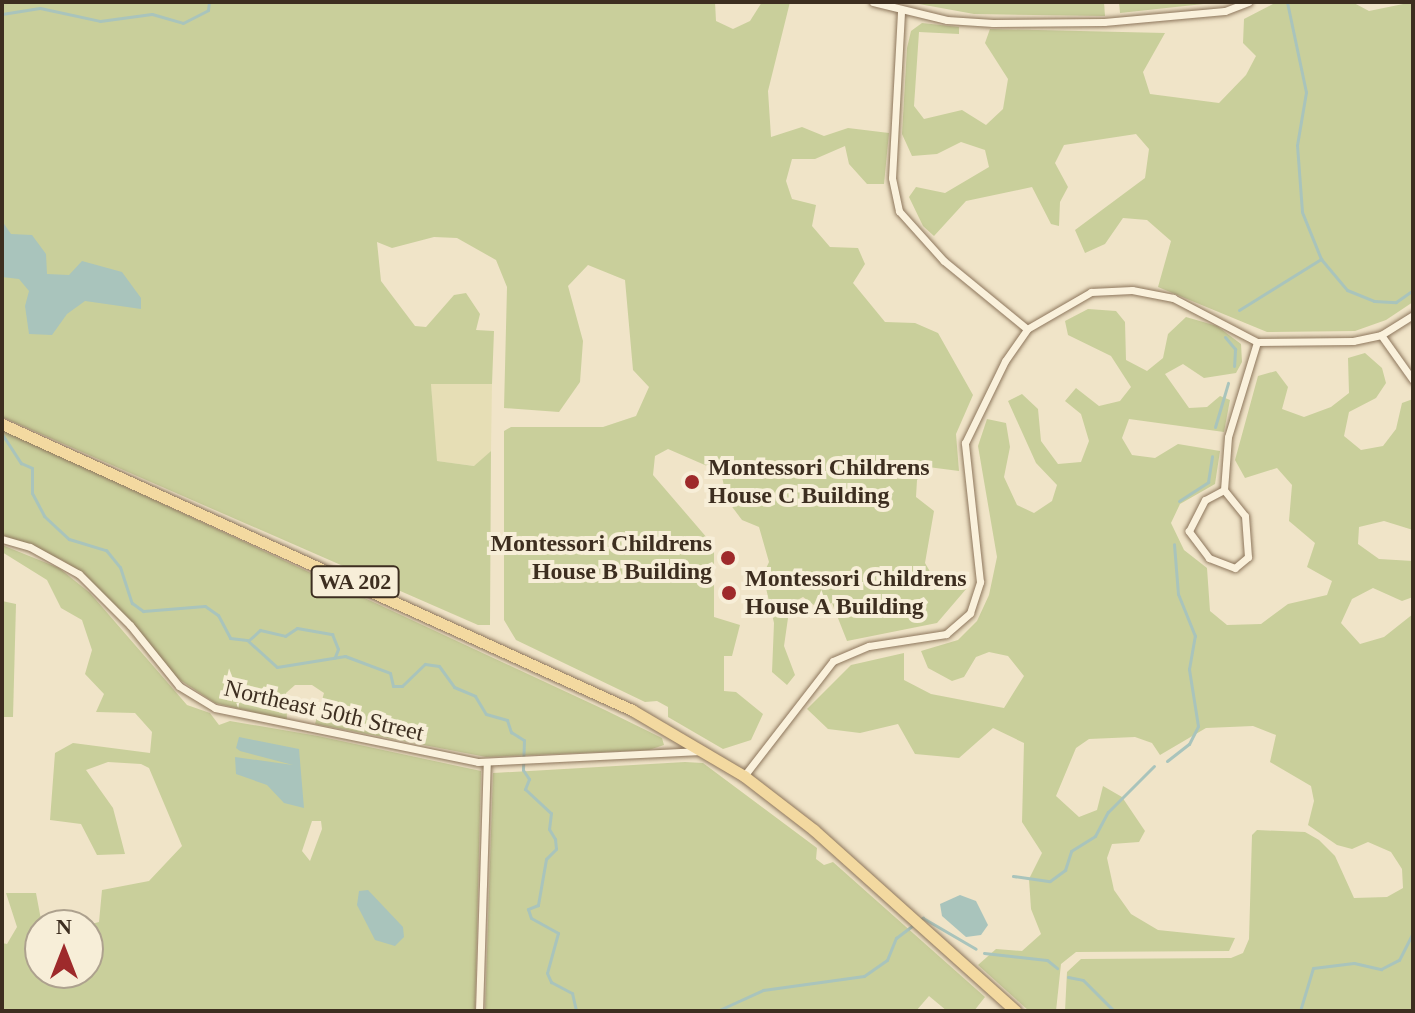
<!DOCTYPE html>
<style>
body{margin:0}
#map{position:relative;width:1415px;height:1013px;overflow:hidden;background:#f0e4c8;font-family:Georgia,serif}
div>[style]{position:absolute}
.farmland>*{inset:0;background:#e6deb5}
.green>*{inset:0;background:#c9cf9b}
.water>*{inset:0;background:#a9c4bc}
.stream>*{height:3px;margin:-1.5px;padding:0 1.5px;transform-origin:1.5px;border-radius:1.5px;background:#a9c4bc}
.roads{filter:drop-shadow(0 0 2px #8d765c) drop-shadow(0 0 2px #8d765c)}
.minor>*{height:7px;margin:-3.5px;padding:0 3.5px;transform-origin:3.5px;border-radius:3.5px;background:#faf1dc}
.primary>*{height:11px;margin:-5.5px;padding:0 5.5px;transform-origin:5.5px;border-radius:5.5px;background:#f3d9a0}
.dots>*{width:22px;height:22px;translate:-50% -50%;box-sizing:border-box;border:4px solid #f7eed8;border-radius:50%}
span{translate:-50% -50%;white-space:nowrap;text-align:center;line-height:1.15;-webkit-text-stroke:8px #f7eed8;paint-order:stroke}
.shield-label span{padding:2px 6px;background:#f7eed8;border:2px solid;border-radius:6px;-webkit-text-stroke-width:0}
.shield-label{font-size:22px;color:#3d2e20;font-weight:700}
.poi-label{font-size:24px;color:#3d2e20;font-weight:700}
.left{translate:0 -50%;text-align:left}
.right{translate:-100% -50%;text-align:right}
.street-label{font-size:24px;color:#3d2e20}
.frame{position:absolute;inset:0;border:4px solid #3d2e20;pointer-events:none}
.north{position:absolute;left:24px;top:909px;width:80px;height:80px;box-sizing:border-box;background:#f7eed8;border:2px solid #ada18e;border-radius:50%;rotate:0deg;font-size:22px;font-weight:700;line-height:32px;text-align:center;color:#3d2e20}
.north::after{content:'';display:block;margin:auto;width:28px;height:36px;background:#9e2a2b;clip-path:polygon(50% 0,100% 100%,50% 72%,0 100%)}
</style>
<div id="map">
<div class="farmland">
<div style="clip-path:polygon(431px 384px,492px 384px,491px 451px,475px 466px,436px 461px)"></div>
</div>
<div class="green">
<div style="clip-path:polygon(2px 2px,715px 2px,716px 21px,733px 29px,750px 21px,762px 2px,790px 2px,768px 91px,771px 137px,802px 127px,824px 136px,848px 128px,889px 133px,884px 184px,867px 184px,849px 164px,845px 146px,815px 159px,792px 159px,786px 181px,792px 199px,816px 205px,812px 226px,830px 247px,858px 248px,865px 264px,853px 283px,885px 322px,915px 323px,938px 333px,973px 395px,956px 434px,959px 471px,928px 467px,917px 480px,916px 497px,934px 511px,925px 563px,936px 582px,967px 588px,937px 623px,847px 641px,832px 603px,818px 608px,803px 597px,790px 604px,784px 646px,795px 675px,787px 685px,772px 672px,774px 623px,763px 575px,769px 562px,759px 527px,742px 520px,727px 500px,721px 472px,668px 449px,655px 456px,653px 475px,714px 546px,714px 617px,740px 625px,732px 656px,724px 656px,724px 691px,736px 692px,763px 714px,751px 740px,723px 749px,668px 717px,668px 707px,657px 701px,645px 702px,516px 640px,504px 620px,504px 431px,511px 427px,603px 427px,636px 416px,649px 387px,633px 370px,625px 280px,588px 265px,568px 286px,583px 341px,580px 382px,559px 412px,504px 408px,507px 287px,496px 260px,457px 238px,434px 237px,392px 248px,377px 242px,381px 281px,415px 326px,426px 327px,454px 295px,466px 293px,480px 314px,476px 330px,494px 331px,492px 384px,431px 384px,437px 461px,474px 466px,491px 451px,490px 625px,478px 625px,2px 417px)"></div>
<div style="clip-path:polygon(908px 2px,1104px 2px,1105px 16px,974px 14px)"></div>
<div style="clip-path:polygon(1119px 2px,1222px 2px,1120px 13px)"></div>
<div style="clip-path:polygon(1277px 2px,1352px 2px,1369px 11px,1413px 2px,1413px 302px,1386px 320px,1355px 331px,1267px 332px,1158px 287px,1171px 241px,1147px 220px,1123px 218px,1105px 244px,1085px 253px,1075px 230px,1145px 178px,1149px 149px,1136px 134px,1064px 145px,1055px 163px,1068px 187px,1060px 202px,1059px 226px,1051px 224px,1032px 187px,966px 201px,934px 236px,923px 226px,909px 197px,916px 187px,945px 193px,989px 167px,985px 150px,961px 142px,937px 154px,912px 156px,902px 134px,907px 48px,911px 31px,922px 23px,959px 27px,959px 34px,919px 32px,914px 106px,924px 119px,962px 110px,986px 125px,1003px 109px,1008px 79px,985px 43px,990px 29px,1165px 33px,1143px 72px,1150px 94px,1219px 103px,1246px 75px,1256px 56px,1243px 43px,1244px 19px)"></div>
<div style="clip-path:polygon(1088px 309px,1116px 311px,1125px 322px,1126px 360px,1147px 371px,1163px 358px,1168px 334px,1186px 317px,1217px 326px,1241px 344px,1242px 362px,1236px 373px,1204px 378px,1183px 364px,1165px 374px,1189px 408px,1207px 407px,1220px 396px,1230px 400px,1224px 432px,1129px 419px,1122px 438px,1132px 455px,1155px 458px,1178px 444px,1220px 451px,1215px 484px,1180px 504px,1171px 523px,1184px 550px,1207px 568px,1210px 611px,1227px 625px,1261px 624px,1288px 604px,1327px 595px,1332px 581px,1307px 567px,1315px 543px,1289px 521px,1292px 485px,1277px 468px,1245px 478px,1235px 460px,1258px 376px,1276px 371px,1288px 387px,1282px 409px,1304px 417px,1331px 407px,1349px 393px,1348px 358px,1365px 353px,1382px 368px,1386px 383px,1376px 398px,1349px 412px,1344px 436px,1361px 450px,1383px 446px,1396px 429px,1402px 403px,1413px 399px,1413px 530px,1384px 521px,1359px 527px,1358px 544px,1379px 559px,1413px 561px,1413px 597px,1402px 601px,1373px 588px,1352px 599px,1341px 623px,1360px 644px,1384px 637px,1413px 614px,1413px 1011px,1065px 1011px,1067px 972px,1081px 959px,1231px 958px,1243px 953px,1249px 939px,1252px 835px,1257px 830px,1305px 832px,1319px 840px,1335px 856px,1354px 898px,1387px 897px,1403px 888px,1402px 869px,1391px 852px,1368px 842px,1352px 849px,1337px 845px,1308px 825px,1314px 801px,1311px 786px,1270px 762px,1276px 735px,1253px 726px,1206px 728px,1160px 755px,1152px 743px,1135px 737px,1089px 739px,1076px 748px,1056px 796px,1079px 817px,1097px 810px,1103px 786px,1122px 797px,1145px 831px,1139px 842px,1112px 844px,1107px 858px,1114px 890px,1131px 914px,1158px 930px,1235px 938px,1229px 951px,1076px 952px,1061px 964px,1056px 1011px,1029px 1011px,978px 965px,996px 949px,1022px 951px,1041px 934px,1031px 909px,1029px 879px,1042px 853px,1022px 822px,1024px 743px,993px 728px,959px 758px,915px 754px,898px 724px,860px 733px,828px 729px,807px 709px,851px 665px,904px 653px,904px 680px,931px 694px,1004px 708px,1024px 676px,1008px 656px,989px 652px,976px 657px,964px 677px,952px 681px,928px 668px,921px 651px,958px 640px,977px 621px,989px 595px,997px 557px,978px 446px,987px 419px,1006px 423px,1010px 447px,1004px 477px,1017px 505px,1034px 513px,1052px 501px,1057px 485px,1036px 463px,1008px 401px,1022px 394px,1038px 409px,1041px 441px,1058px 464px,1081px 462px,1089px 441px,1081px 414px,1065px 401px,1076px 388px,1099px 406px,1120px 401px,1131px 387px,1111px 356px,1068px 335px,1065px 321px)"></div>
<div style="clip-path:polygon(2px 429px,603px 709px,662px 738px,664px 745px,649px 750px,486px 757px,315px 724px,324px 693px,312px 685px,295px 685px,286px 693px,287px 720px,215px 703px,177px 678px,86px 576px,62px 560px,2px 535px)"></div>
<div style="clip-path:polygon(evenodd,2px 545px,59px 568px,90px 593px,187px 705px,210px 713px,219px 725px,230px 721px,318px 736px,481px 771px,475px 1011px,2px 1011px,2px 943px,7px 944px,17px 927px,6px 893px,36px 893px,42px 925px,40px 973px,88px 973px,88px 925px,99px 922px,102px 890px,149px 881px,182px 846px,149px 768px,141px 764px,108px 762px,86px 770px,113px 808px,125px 854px,97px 855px,81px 824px,50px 820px,55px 753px,73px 743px,150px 753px,152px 732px,135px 713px,96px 712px,104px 694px,85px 674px,92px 650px,82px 620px,61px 608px,47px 580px,2px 552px,2px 545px,312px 821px,321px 821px,322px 829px,310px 861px,302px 851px,312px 821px)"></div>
<div style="clip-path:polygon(2px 601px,16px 604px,13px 717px,2px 717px)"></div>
<div style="clip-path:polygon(685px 762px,703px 763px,817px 848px,816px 859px,824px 865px,833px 862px,985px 997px,974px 1011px,947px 1011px,929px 996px,916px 1011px,485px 1011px,493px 773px)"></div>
</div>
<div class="water">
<div style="clip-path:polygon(2px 221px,11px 234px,32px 235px,46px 254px,47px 274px,69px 275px,82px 261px,122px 272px,141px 298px,141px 309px,85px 301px,67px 314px,52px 335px,29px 334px,25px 306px,29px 291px,19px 279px,2px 277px)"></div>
<div style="clip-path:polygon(239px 737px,299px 749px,304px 808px,284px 803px,267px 785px,236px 774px,235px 757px,293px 765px,240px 751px,236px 748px)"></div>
<div style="clip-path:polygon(368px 890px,403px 927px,404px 937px,395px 946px,375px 940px,357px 905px,359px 891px)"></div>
<div style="clip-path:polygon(960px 895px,976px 901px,988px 925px,981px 935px,966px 937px,942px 916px,940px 904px)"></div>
</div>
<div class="stream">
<div style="left:1287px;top:2px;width:92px;rotate:78.1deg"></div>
<div style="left:1306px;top:92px;width:54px;rotate:99.6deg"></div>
<div style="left:1297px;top:145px;width:67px;rotate:85.7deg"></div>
<div style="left:1302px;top:212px;width:51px;rotate:68deg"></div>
<div style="left:1321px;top:259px;width:40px;rotate:50deg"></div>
<div style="left:1347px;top:290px;width:29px;rotate:22deg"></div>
<div style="left:1374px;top:301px;width:22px;rotate:3deg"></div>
<div style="left:1396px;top:302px;width:21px;rotate:-35deg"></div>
<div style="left:2px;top:14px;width:38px;rotate:-9deg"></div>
<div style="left:40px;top:8px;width:61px;rotate:12.2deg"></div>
<div style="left:100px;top:21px;width:52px;rotate:-7.7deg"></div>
<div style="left:152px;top:14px;width:32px;rotate:16deg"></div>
<div style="left:183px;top:23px;width:28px;rotate:-27deg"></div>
<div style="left:208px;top:10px;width:8px;rotate:-83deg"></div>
<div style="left:1239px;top:310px;width:97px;rotate:-31.9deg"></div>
<div style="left:1225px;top:337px;width:16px;rotate:50deg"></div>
<div style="left:1235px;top:349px;width:17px;rotate:93deg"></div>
<div style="left:1215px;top:427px;width:46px;rotate:-73.5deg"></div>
<div style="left:2px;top:434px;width:35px;rotate:57deg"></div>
<div style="left:21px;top:463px;width:12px;rotate:24deg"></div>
<div style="left:32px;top:468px;width:25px;rotate:90deg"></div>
<div style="left:32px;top:493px;width:26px;rotate:62deg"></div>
<div style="left:44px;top:516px;width:34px;rotate:43deg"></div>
<div style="left:69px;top:539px;width:39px;rotate:17deg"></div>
<div style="left:106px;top:550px;width:22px;rotate:51deg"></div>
<div style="left:120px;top:567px;width:38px;rotate:72deg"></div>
<div style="left:132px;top:603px;width:14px;rotate:36deg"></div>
<div style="left:143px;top:611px;width:62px;rotate:-4.6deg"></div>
<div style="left:205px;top:606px;width:16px;rotate:35deg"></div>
<div style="left:218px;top:615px;width:26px;rotate:62deg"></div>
<div style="left:230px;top:638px;width:17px;rotate:7deg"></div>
<div style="left:247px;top:640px;width:40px;rotate:42deg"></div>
<div style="left:277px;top:667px;width:69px;rotate:-9.2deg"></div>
<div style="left:345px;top:656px;width:48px;rotate:20.7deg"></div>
<div style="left:390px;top:673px;width:13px;rotate:77deg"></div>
<div style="left:393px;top:686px;width:9px"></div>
<div style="left:402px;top:686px;width:32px;rotate:-44deg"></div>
<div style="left:425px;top:664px;width:14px;rotate:8deg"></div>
<div style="left:439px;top:666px;width:26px;rotate:54deg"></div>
<div style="left:454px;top:687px;width:23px;rotate:23deg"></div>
<div style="left:475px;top:696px;width:21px;rotate:59deg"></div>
<div style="left:486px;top:714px;width:22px;rotate:16deg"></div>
<div style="left:507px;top:720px;width:13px;rotate:72deg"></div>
<div style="left:511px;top:732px;width:15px;rotate:32deg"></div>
<div style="left:524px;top:740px;width:30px;rotate:92deg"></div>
<div style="left:523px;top:770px;width:11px;rotate:56deg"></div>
<div style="left:529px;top:779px;width:11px;rotate:112deg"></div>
<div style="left:525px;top:789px;width:35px;rotate:43deg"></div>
<div style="left:551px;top:813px;width:16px;rotate:97deg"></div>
<div style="left:549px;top:829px;width:12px;rotate:59deg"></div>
<div style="left:555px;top:839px;width:10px;rotate:84deg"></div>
<div style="left:556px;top:849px;width:14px;rotate:135deg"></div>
<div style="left:546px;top:859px;width:47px;rotate:99.9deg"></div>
<div style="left:538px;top:905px;width:11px;rotate:158deg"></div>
<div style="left:528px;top:909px;width:9px;rotate:72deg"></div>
<div style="left:531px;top:918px;width:31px;rotate:29deg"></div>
<div style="left:558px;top:933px;width:41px;rotate:105.4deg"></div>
<div style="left:547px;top:973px;width:10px;rotate:66deg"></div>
<div style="left:551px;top:982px;width:24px;rotate:28deg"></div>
<div style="left:572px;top:993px;width:18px;rotate:77deg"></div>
<div style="left:1179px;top:501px;width:35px;rotate:-33deg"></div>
<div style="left:1208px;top:482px;width:26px;rotate:-81deg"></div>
<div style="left:249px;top:640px;width:15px;rotate:-42deg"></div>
<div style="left:260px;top:630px;width:26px;rotate:13deg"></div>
<div style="left:285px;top:636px;width:14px;rotate:-34deg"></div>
<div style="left:297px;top:628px;width:36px;rotate:10deg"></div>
<div style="left:332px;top:634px;width:16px;rotate:68deg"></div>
<div style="left:338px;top:649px;width:9px;rotate:111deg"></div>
<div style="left:1167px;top:761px;width:28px;rotate:-38deg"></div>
<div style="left:1189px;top:744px;width:20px;rotate:-63deg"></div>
<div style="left:1198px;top:726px;width:58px;rotate:-99deg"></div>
<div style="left:1189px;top:669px;width:34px;rotate:-80deg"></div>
<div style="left:1195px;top:636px;width:45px;rotate:-112deg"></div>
<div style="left:1178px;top:594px;width:50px;rotate:-94.6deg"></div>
<div style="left:1013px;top:876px;width:37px;rotate:8deg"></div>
<div style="left:1050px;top:881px;width:19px;rotate:-36deg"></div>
<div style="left:1065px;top:870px;width:20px;rotate:-72deg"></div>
<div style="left:1071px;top:851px;width:28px;rotate:-32deg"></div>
<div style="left:1095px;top:836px;width:27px;rotate:-62deg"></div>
<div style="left:1108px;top:812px;width:65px;rotate:-45deg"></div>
<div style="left:984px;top:953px;width:63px;rotate:6.3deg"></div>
<div style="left:1047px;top:960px;width:13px;rotate:39deg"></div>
<div style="left:1068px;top:977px;width:15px;rotate:11deg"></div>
<div style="left:1083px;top:980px;width:44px;rotate:45deg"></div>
<div style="left:717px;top:1011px;width:51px;rotate:-24.5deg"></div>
<div style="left:763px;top:990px;width:102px;rotate:-7.9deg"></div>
<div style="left:864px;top:976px;width:28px;rotate:-35deg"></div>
<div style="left:887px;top:960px;width:24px;rotate:-68deg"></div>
<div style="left:896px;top:938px;width:34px;rotate:-37deg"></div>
<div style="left:923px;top:918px;width:61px;rotate:30.3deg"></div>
<div style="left:1126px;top:1011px;width:40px"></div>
<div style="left:1300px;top:1011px;width:45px;rotate:-73.2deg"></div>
<div style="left:1313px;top:968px;width:41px;rotate:-7deg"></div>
<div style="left:1354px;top:963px;width:28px;rotate:13deg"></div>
<div style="left:1381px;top:969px;width:20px;rotate:-27deg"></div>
<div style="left:1399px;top:960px;width:30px;rotate:-63deg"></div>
</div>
<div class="roads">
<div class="minor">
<div style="left:873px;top:2px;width:76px;rotate:13.7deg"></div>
<div style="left:947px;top:20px;width:46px;rotate:3.7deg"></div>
<div style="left:993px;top:23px;width:111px;rotate:-0.5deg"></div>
<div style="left:1104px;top:22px;width:121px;rotate:-5.2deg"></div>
<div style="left:1225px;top:11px;width:25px;rotate:-21deg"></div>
<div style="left:901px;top:12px;width:166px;rotate:93.1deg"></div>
<div style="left:892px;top:178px;width:34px;rotate:78deg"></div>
<div style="left:899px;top:211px;width:67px;rotate:48deg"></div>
<div style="left:944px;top:261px;width:107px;rotate:39.3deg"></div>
<div style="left:1381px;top:335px;width:55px;rotate:54.6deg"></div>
<div style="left:1224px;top:490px;width:33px;rotate:51deg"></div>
<div style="left:1245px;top:516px;width:41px;rotate:85.8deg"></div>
<div style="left:1248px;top:557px;width:17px;rotate:140deg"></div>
<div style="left:1235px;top:568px;width:28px;rotate:-159deg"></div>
<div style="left:1209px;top:558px;width:34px;rotate:-127deg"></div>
<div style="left:1189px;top:531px;width:35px;rotate:-63deg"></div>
<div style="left:1205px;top:500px;width:21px;rotate:-28deg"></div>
<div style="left:1224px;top:490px;width:53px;rotate:-85.7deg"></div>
<div style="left:1228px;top:437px;width:99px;rotate:-73deg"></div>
<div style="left:2px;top:539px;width:29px;rotate:16deg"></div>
<div style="left:30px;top:547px;width:56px;rotate:28.9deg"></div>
<div style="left:79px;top:574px;width:72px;rotate:45deg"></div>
<div style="left:130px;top:625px;width:78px;rotate:51.2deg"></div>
<div style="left:179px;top:686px;width:42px;rotate:31.4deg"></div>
<div style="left:215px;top:708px;width:268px;rotate:11.6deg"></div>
<div style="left:478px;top:762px;width:223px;rotate:-2.8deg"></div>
<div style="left:744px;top:776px;width:145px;rotate:-52.3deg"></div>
<div style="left:833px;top:661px;width:39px;rotate:-23deg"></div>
<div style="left:869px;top:646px;width:78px;rotate:-8.9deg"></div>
<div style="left:946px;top:634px;width:32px;rotate:-41deg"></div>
<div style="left:970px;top:613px;width:33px;rotate:-72deg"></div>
<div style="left:980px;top:582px;width:140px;rotate:-96.2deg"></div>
<div style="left:965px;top:443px;width:91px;rotate:-64deg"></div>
<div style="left:1005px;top:361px;width:39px;rotate:-55deg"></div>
<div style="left:1027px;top:329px;width:74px;rotate:-30deg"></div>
<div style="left:1091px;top:292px;width:41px;rotate:-2.8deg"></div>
<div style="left:1132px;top:290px;width:42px;rotate:11deg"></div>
<div style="left:1173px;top:298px;width:95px;rotate:27.6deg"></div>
<div style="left:1257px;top:342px;width:96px;rotate:-0.6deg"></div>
<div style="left:1353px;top:341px;width:29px;rotate:-12deg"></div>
<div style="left:1381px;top:335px;width:38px;rotate:-32deg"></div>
<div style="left:479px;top:1011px;width:248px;rotate:-88.2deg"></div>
</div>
<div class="primary">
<div style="left:2px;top:424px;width:692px;rotate:24.42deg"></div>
<div style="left:632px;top:710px;width:130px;rotate:30.5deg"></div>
<div style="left:744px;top:776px;width:88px;rotate:37.6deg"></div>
<div style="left:814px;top:830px;width:271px;rotate:41.9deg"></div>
</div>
</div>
<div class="dots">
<div style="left:692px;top:482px;background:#9e2a2b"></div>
<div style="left:728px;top:558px;background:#9e2a2b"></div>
<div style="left:729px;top:593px;background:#9e2a2b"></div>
</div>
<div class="shield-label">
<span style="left:355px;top:582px">WA 202</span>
</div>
<div class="poi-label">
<span class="left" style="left:708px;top:482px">Montessori Childrens<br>House C Building</span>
<span class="right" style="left:712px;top:558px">Montessori Childrens<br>House B Building</span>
<span class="left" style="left:745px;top:593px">Montessori Childrens<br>House A Building</span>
</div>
<div class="street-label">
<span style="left:324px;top:711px;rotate:13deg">Northeast 50th Street</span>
</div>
<div class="frame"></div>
<div class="north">N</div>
</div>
